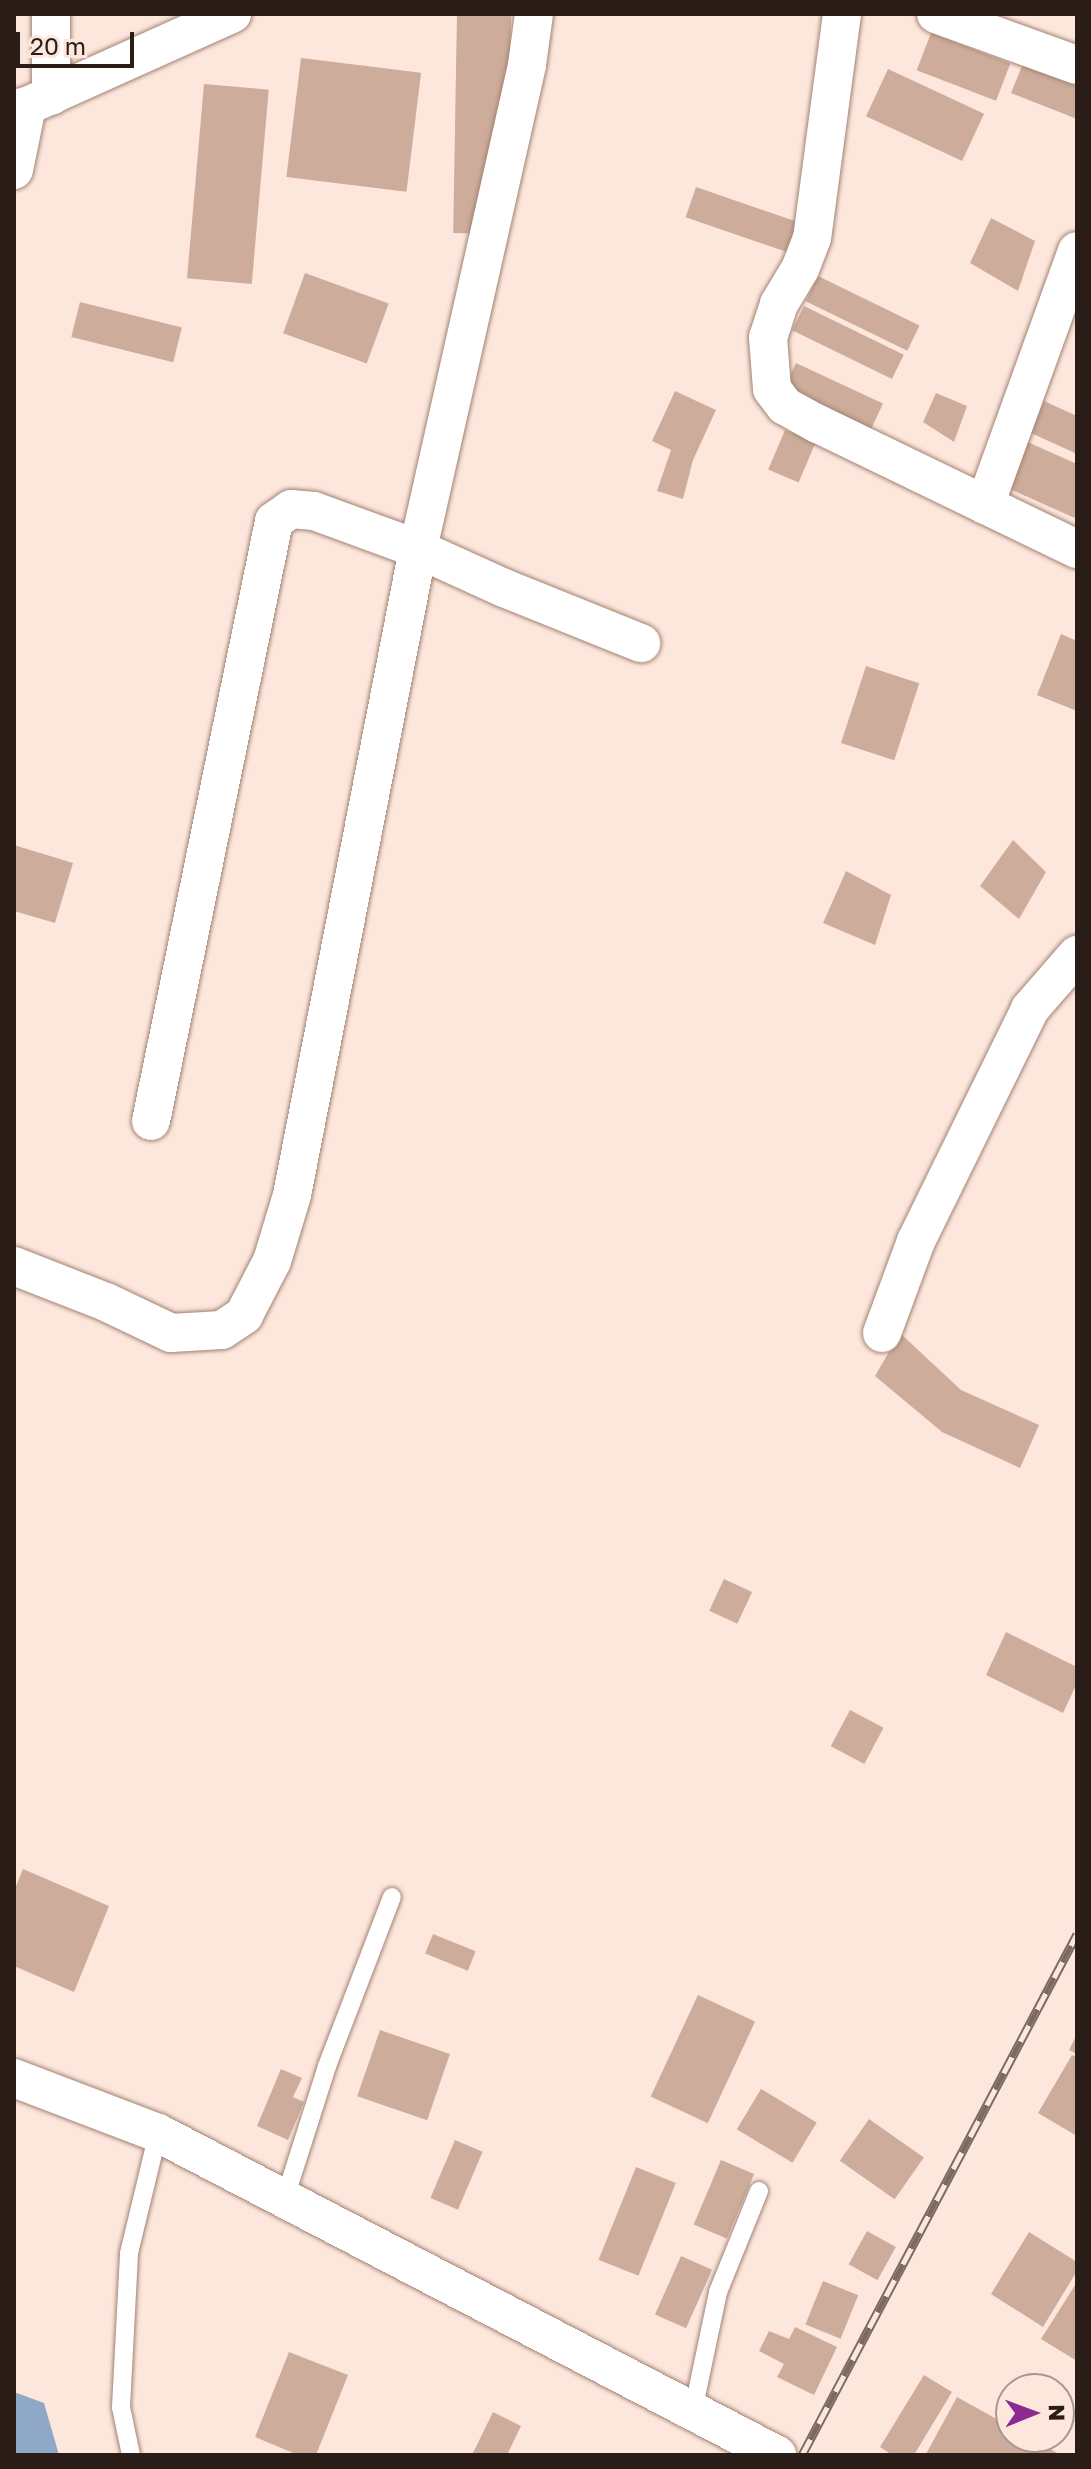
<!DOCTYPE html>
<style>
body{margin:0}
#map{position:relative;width:1091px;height:2469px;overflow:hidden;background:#fde7dd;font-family:"Golos Text",sans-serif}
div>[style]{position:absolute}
.water>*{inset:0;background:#90a8c7}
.building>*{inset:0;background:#ceac9b;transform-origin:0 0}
.roads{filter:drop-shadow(0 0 2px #a28272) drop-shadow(0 0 2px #a28272)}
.service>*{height:18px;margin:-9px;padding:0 9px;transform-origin:9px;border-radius:9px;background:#fff}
.minor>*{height:38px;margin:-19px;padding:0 19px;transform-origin:19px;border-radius:19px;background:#fff}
.rail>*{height:9px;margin-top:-4.5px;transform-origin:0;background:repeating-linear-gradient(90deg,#fde7dd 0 18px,#7a6a62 0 36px);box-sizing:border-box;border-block:2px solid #7a6a62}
span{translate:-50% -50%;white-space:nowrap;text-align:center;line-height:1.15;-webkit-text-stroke:6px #fde7dd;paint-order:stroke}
.frame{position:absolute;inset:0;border:16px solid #2a1d17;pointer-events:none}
.north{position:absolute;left:995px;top:2373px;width:80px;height:80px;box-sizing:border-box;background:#fde7dd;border:2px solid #a9968e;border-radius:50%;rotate:89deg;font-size:22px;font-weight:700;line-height:32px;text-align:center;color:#2a1d17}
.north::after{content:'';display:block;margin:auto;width:28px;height:36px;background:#8d2a92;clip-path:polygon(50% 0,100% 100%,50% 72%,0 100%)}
.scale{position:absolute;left:16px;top:32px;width:118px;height:36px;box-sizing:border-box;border:4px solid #2a1d17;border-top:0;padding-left:10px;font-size:24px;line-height:28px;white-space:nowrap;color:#2a1d17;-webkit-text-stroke:6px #fde7dd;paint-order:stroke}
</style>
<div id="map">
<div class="water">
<div style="clip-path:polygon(14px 2392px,44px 2403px,59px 2455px,14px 2455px)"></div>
</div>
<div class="building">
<div style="left:457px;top:14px;width:54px;height:219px;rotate:1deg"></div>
<div style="left:931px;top:33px;width:85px;height:40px;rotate:21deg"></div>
<div style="left:301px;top:58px;width:121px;height:120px;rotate:7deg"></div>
<div style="clip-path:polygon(1024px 61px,1077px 82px,1077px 119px,1011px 93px)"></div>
<div style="left:888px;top:69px;width:106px;height:52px;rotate:25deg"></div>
<div style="left:204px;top:84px;width:65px;height:195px;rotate:5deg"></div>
<div style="left:696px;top:187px;width:107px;height:32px;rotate:19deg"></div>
<div style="clip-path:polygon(991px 218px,1035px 241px,1018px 291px,970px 263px)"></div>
<div style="left:305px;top:273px;width:89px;height:64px;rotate:20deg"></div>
<div style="left:818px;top:276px;width:113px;height:28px;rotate:26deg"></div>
<div style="left:80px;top:302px;width:105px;height:36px;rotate:14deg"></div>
<div style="left:804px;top:306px;width:111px;height:27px;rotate:26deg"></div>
<div style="left:796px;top:363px;width:96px;height:30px;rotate:25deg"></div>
<div style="clip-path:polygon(675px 391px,716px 410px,693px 460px,683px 499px,657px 491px,671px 450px,652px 441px)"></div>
<div style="clip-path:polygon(936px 393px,967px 406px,954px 442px,923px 422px)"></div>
<div style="clip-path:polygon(1044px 401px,1077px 416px,1077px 454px,1031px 433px)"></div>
<div style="left:785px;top:430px;width:33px;height:43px;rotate:23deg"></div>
<div style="clip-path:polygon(1023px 440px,1077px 464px,1077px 519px,1003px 486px)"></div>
<div style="clip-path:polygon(1061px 634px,1077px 641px,1077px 711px,1037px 695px)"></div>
<div style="left:866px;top:666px;width:56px;height:81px;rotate:18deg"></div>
<div style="clip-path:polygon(1013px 840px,1046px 872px,1019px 919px,980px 886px)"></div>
<div style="clip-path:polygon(14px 845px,73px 863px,55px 923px,14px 911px)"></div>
<div style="clip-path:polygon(846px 871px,891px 895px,875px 945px,823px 923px)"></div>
<div style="clip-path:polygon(900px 1333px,961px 1390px,1039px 1425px,1020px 1468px,942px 1432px,875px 1376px)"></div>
<div style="left:724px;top:1579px;width:31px;height:35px;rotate:25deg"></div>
<div style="clip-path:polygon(1006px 1632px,1077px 1667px,1077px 1683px,1063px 1713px,986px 1675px)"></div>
<div style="left:850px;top:1710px;width:38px;height:41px;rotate:28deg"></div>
<div style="clip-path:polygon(23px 1869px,109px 1906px,74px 1992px,14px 1966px,14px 1891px)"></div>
<div style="left:433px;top:1934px;width:46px;height:21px;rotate:22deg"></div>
<div style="left:698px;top:1995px;width:63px;height:112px;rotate:25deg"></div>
<div style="left:380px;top:2030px;width:74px;height:70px;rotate:19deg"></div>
<div style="clip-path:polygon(1077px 2034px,1077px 2054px,1069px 2050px)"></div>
<div style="clip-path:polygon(1072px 2055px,1077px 2057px,1077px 2136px,1038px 2113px)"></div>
<div style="clip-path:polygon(281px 2069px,302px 2078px,293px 2097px,304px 2102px,288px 2140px,257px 2126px)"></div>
<div style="left:761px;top:2089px;width:65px;height:47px;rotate:31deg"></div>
<div style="left:869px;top:2119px;width:67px;height:51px;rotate:35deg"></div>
<div style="left:455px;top:2140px;width:30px;height:63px;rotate:23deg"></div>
<div style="left:721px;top:2160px;width:36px;height:70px;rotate:23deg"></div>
<div style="left:636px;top:2167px;width:43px;height:100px;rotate:22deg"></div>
<div style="left:867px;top:2231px;width:33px;height:38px;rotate:29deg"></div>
<div style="clip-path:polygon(1029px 2232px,1077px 2262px,1077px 2271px,1043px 2327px,991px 2294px)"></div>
<div style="left:681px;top:2256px;width:34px;height:64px;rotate:24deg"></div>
<div style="left:823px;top:2281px;width:38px;height:47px;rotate:22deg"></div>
<div style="clip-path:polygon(1077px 2282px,1077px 2361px,1041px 2339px)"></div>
<div style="clip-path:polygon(795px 2327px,837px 2347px,814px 2395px,777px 2377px,784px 2364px,759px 2351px,769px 2331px,789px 2339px)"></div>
<div style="clip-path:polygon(289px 2352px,348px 2375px,316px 2455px,298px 2455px,255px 2437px)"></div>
<div style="clip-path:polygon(924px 2375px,952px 2392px,914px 2455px,892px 2455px,880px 2447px)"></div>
<div style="clip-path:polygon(957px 2397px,1011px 2427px,1011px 2437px,1029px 2437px,1061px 2455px,926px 2454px)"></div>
<div style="clip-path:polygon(493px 2412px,521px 2426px,507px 2455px,472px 2455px)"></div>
</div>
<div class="roads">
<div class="service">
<div style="left:285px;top:2198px;width:139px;rotate:-72.3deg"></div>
<div style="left:327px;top:2066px;width:181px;rotate:-69deg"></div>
<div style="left:693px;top:2411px;width:122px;rotate:-78.1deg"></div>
<div style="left:718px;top:2292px;width:109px;rotate:-67.9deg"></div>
<div style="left:131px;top:2455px;width:49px;rotate:-101.8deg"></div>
<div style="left:121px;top:2407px;width:154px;rotate:-87deg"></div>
<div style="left:129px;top:2253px;width:123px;rotate:-76.4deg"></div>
</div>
<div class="minor">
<div style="left:842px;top:14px;width:226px;rotate:97.6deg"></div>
<div style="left:812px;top:238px;width:33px;rotate:111deg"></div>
<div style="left:800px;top:269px;width:41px;rotate:121deg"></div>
<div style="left:779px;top:304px;width:35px;rotate:108deg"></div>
<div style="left:768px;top:337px;width:52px;rotate:85.6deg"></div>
<div style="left:772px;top:389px;width:21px;rotate:53deg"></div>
<div style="left:785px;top:406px;width:38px;rotate:29deg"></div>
<div style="left:818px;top:424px;width:288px;rotate:25.8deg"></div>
<div style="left:936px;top:14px;width:150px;rotate:19.9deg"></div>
<div style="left:51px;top:96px;width:82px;rotate:-90deg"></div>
<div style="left:14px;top:109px;width:13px;rotate:-13deg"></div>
<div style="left:27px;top:106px;width:225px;rotate:-24.2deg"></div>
<div style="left:14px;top:170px;width:65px;rotate:-78.5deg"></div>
<div style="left:985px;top:505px;width:270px;rotate:-70.1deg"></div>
<div style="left:151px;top:1121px;width:612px;rotate:-78.41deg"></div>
<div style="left:274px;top:521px;width:21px;rotate:-35deg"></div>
<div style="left:291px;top:509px;width:23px;rotate:5deg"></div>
<div style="left:314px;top:511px;width:111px;rotate:20.1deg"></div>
<div style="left:418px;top:549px;width:94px;rotate:24.4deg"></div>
<div style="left:504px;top:588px;width:148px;rotate:21.9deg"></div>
<div style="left:14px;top:1266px;width:99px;rotate:21.4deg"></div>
<div style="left:106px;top:1302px;width:72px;rotate:25.5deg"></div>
<div style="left:171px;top:1333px;width:51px;rotate:-3.4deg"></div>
<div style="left:222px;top:1330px;width:27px;rotate:-34deg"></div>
<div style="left:244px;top:1315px;width:61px;rotate:-62.6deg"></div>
<div style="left:272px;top:1261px;width:69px;rotate:-73.1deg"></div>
<div style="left:292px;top:1195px;width:658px;rotate:-78.96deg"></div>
<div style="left:418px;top:549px;width:496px;rotate:-77.3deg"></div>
<div style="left:527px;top:65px;width:51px;rotate:-82.2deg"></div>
<div style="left:882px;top:1333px;width:98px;rotate:-69.7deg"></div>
<div style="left:916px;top:1241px;width:258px;rotate:-63.8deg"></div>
<div style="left:1030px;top:1009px;width:72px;rotate:-49deg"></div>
<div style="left:14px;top:2078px;width:154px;rotate:20.9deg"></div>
<div style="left:158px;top:2133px;width:698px;rotate:27.48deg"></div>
</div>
</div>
<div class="rail">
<div style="left:802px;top:2455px;width:589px;rotate:-62.17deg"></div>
</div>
<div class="frame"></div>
<div class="north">N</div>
<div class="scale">20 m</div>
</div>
